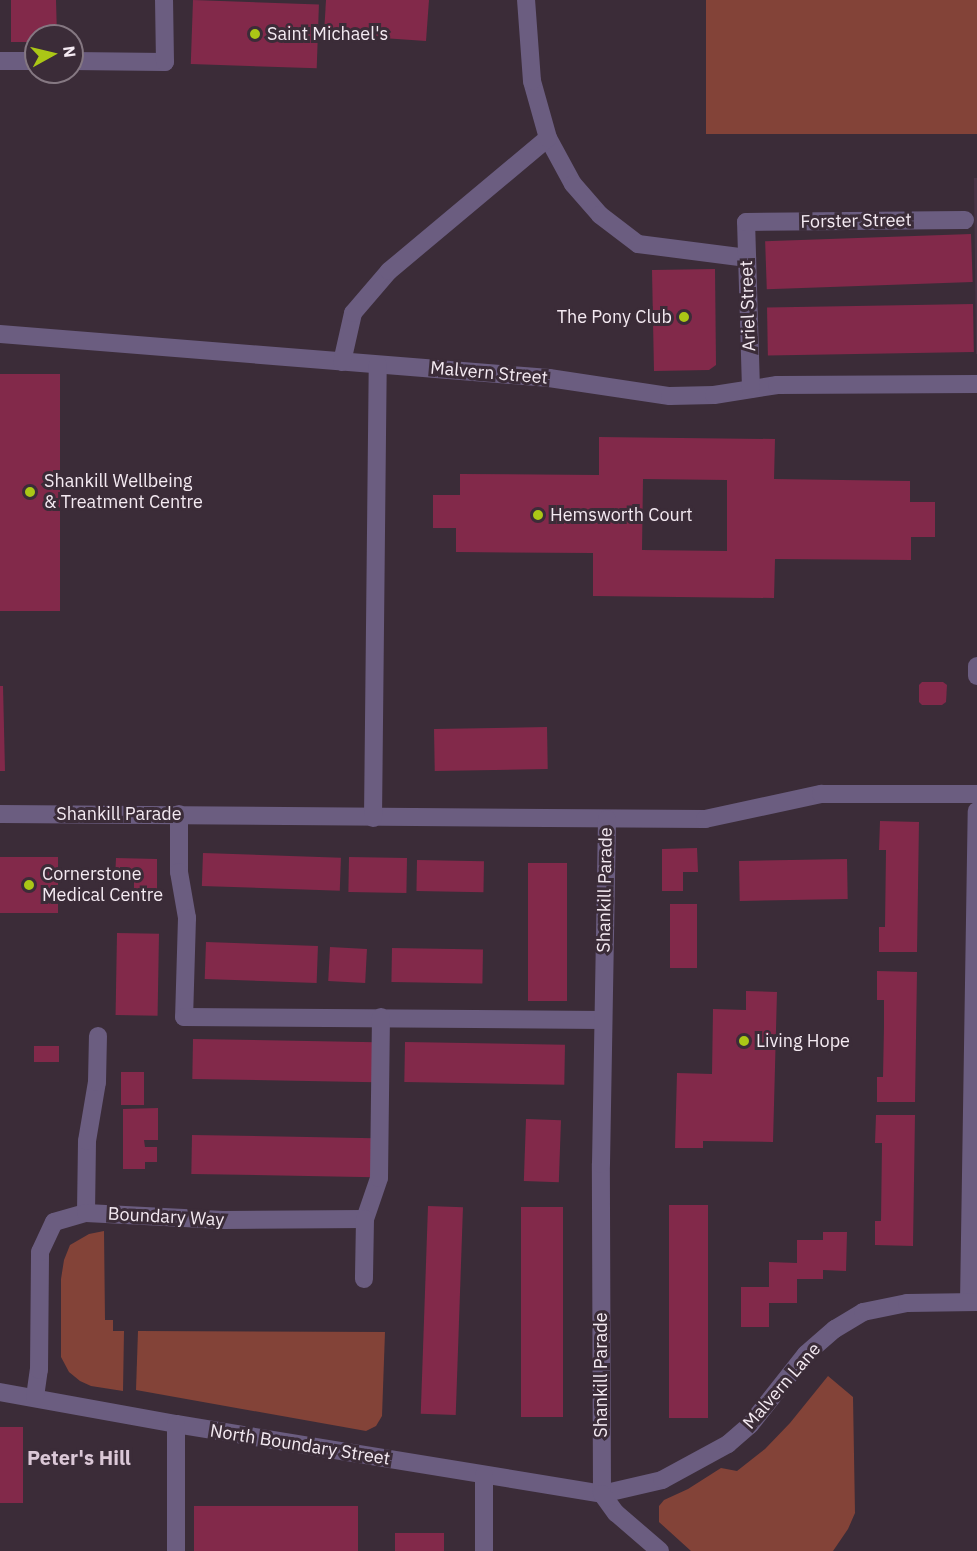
<!DOCTYPE html>
<style>
body{margin:0}
#map{position:relative;width:977px;height:1551px;overflow:hidden;background:#3b2c38;font-family:"IBM Plex Sans",sans-serif}
div>[style]{position:absolute}
.built>*{inset:0;background:#483445}
.green>*{inset:0;background:#834338;transform-origin:0 0}
.building>*{inset:0;background:#82294a;transform-origin:0 0}
.street>*{height:18px;margin:-9px;padding:0 9px;transform-origin:9px;border-radius:9px;background:#6b5d80}
.dots>*{width:16px;height:16px;translate:-50% -50%;box-sizing:border-box;border:3px solid #3b2c38;border-radius:50%}
span{translate:-50% -50%;white-space:nowrap;text-align:center;line-height:1.15;-webkit-text-stroke:6px #3b2c38;paint-order:stroke}
.poi-label{font-size:18px;color:#f4eaf2}
.left{translate:0 -50%;text-align:left}
.right{translate:-100% -50%;text-align:right}
.street-label{font-size:18px;color:#f4eaf2}
.neighbourhood-label{font-size:20px;color:#dbc8d7;font-weight:700}
.north{position:absolute;left:24px;top:24px;width:60px;height:60px;box-sizing:border-box;background:#3b2c38;border:2px solid #857882;border-radius:50%;rotate:82deg;font-size:16px;font-weight:700;line-height:24px;text-align:center;color:#f4eaf2}
.north::after{content:'';display:block;margin:auto;width:21px;height:27px;background:#abc716;clip-path:polygon(50% 0,100% 100%,50% 72%,0 100%)}
</style>
<div id="map">
<div class="built">
<div style="clip-path:polygon(974px 178px,977px 178px,977px 354px,976px 354px)"></div>
</div>
<div class="green">
<div style="left:706px;top:0;width:271px;height:134px"></div>
<div style="clip-path:polygon(104px 1231px,105px 1320px,113px 1320px,113px 1331px,124px 1331px,123px 1391px,91px 1386px,80px 1381px,69px 1372px,61px 1357px,61px 1279px,64px 1260px,70px 1245px,89px 1234px)"></div>
<div style="clip-path:polygon(138px 1331px,385px 1332px,382px 1416px,376px 1426px,366px 1431px,136px 1390px)"></div>
<div style="clip-path:polygon(828px 1376px,853px 1397px,855px 1513px,848px 1529px,833px 1551px,691px 1551px,659px 1522px,659px 1506px,664px 1500px,688px 1489px,721px 1468px,737px 1471px,765px 1449px,790px 1423px)"></div>
</div>
<div class="building">
<div style="clip-path:polygon(11px 0,56px 0,57px 36px,36px 36px,36px 42px,11px 42px)"></div>
<div style="left:193px;top:0;width:126px;height:64px;rotate:2deg"></div>
<div style="clip-path:polygon(326px 0,429px 0,426px 41px,324px 34px)"></div>
<div style="left:971px;top:234px;width:48px;height:206px;rotate:88deg"></div>
<div style="clip-path:polygon(715px 269px,716px 365px,709px 370px,654px 371px,652px 270px)"></div>
<div style="left:973px;top:304px;width:48px;height:206px;rotate:89deg"></div>
<div style="left:0;top:374px;width:60px;height:237px"></div>
<div style="clip-path:polygon(evenodd,599px 437px,775px 439px,774px 479px,910px 481px,910px 502px,935px 502px,935px 537px,911px 537px,911px 560px,775px 559px,774px 598px,593px 596px,593px 553px,456px 552px,456px 528px,433px 528px,433px 495px,460px 495px,460px 474px,599px 475px,599px 437px,643px 479px,727px 480px,727px 551px,642px 550px,643px 479px)"></div>
<div style="clip-path:polygon(922px 682px,943px 682px,947px 685px,946px 702px,942px 705px,922px 705px,919px 702px,919px 685px)"></div>
<div style="clip-path:polygon(0 686px,3px 686px,5px 771px,0 771px)"></div>
<div style="left:547px;top:727px;width:42px;height:113px;rotate:89deg"></div>
<div style="clip-path:polygon(880px 821px,919px 822px,917px 952px,879px 952px,879px 927px,885px 927px,886px 850px,879px 850px)"></div>
<div style="clip-path:polygon(697px 848px,698px 872px,683px 872px,683px 891px,662px 891px,662px 849px)"></div>
<div style="left:203px;top:853px;width:138px;height:33px;rotate:2deg"></div>
<div style="left:0;top:857px;width:58px;height:56px"></div>
<div style="left:349px;top:857px;width:58px;height:35px;rotate:1deg"></div>
<div style="clip-path:polygon(116px 858px,157px 859px,157px 895px,134px 895px,134px 880px,115px 880px)"></div>
<div style="left:847px;top:859px;width:40px;height:108px;rotate:89deg"></div>
<div style="left:417px;top:860px;width:67px;height:31px;rotate:1deg"></div>
<div style="left:528px;top:863px;width:39px;height:138px"></div>
<div style="left:670px;top:904px;width:27px;height:64px"></div>
<div style="left:117px;top:933px;width:42px;height:82px;rotate:1deg"></div>
<div style="left:206px;top:942px;width:112px;height:37px;rotate:2deg"></div>
<div style="left:330px;top:947px;width:37px;height:34px;rotate:3deg"></div>
<div style="left:392px;top:948px;width:91px;height:34px;rotate:1deg"></div>
<div style="clip-path:polygon(877px 971px,917px 972px,915px 1102px,877px 1102px,877px 1077px,883px 1077px,884px 1026px,884px 1000px,877px 1000px)"></div>
<div style="clip-path:polygon(746px 991px,777px 992px,773px 1142px,703px 1141px,703px 1148px,675px 1148px,677px 1073px,712px 1074px,713px 1009px,746px 1010px)"></div>
<div style="left:193px;top:1039px;width:183px;height:40px;rotate:1deg"></div>
<div style="left:405px;top:1042px;width:160px;height:40px;rotate:1deg"></div>
<div style="left:59px;top:1046px;width:16px;height:25px;rotate:90deg"></div>
<div style="left:121px;top:1072px;width:23px;height:33px"></div>
<div style="clip-path:polygon(158px 1108px,158px 1140px,144px 1140px,145px 1147px,157px 1147px,157px 1162px,145px 1162px,145px 1169px,123px 1169px,123px 1109px)"></div>
<div style="clip-path:polygon(876px 1115px,915px 1115px,913px 1246px,875px 1245px,875px 1221px,881px 1221px,882px 1143px,875px 1143px)"></div>
<div style="left:526px;top:1119px;width:35px;height:62px;rotate:2deg"></div>
<div style="left:192px;top:1135px;width:183px;height:39px;rotate:1deg"></div>
<div style="left:669px;top:1205px;width:39px;height:213px"></div>
<div style="left:428px;top:1206px;width:35px;height:208px;rotate:2deg"></div>
<div style="left:521px;top:1207px;width:42px;height:210px"></div>
<div style="clip-path:polygon(823px 1232px,847px 1232px,846px 1271px,823px 1270px,823px 1279px,797px 1279px,797px 1303px,769px 1303px,769px 1327px,741px 1327px,741px 1287px,769px 1287px,769px 1262px,797px 1263px,797px 1240px,823px 1240px)"></div>
<div style="left:0;top:1427px;width:23px;height:76px"></div>
<div style="left:194px;top:1506px;width:164px;height:45px"></div>
<div style="left:395px;top:1533px;width:49px;height:18px"></div>
</div>
<div class="street">
<div style="left:0;top:61px;width:36px"></div>
<div style="left:72px;top:61px;width:93px;rotate:0.6deg"></div>
<div style="left:165px;top:62px;width:62px;rotate:-90.9deg"></div>
<div style="left:548px;top:138px;width:52px;rotate:61.5deg"></div>
<div style="left:573px;top:184px;width:41px;rotate:48.9deg"></div>
<div style="left:600px;top:215px;width:48px;rotate:37.3deg"></div>
<div style="left:638px;top:244px;width:110px;rotate:7.3deg"></div>
<div style="left:0;top:334px;width:551px;rotate:4.58deg"></div>
<div style="left:549px;top:378px;width:122px;rotate:8.5deg"></div>
<div style="left:670px;top:396px;width:44px;rotate:-1.3deg"></div>
<div style="left:714px;top:395px;width:64px;rotate:-9deg"></div>
<div style="left:777px;top:385px;width:200px;rotate:-0.3deg"></div>
<div style="left:342px;top:362px;width:50px;rotate:-77.3deg"></div>
<div style="left:353px;top:313px;width:55px;rotate:-49.4deg"></div>
<div style="left:389px;top:271px;width:207px;rotate:-39.9deg"></div>
<div style="left:548px;top:138px;width:59px;rotate:-105.7deg"></div>
<div style="left:532px;top:81px;width:81px;rotate:-94.2deg"></div>
<div style="left:751px;top:389px;width:167px;rotate:-91.7deg"></div>
<div style="left:746px;top:222px;width:219px;rotate:-0.5deg"></div>
<div style="left:977px;top:666px;width:10px;rotate:90deg"></div>
<div style="left:0;top:814px;width:705px;rotate:0.41deg"></div>
<div style="left:705px;top:819px;width:119px;rotate:-12.2deg"></div>
<div style="left:821px;top:794px;width:156px"></div>
<div style="left:179px;top:814px;width:58px;rotate:90deg"></div>
<div style="left:179px;top:872px;width:47px;rotate:80.1deg"></div>
<div style="left:187px;top:918px;width:99px;rotate:91.7deg"></div>
<div style="left:184px;top:1017px;width:419px;rotate:0.4deg"></div>
<div style="left:373px;top:818px;width:453px;rotate:-89.4deg"></div>
<div style="left:86px;top:1213px;width:72px;rotate:-89.2deg"></div>
<div style="left:87px;top:1141px;width:60px;rotate:-80.4deg"></div>
<div style="left:97px;top:1082px;width:46px;rotate:-88.8deg"></div>
<div style="left:365px;top:1219px;width:43px;rotate:-71.1deg"></div>
<div style="left:379px;top:1178px;width:161px;rotate:-89.3deg"></div>
<div style="left:969px;top:1302px;width:491px;rotate:-89.1deg"></div>
<div style="left:0;top:1392px;width:179px;rotate:10.3deg"></div>
<div style="left:176px;top:1424px;width:432px;rotate:9.3deg"></div>
<div style="left:602px;top:1494px;width:62px;rotate:-13.1deg"></div>
<div style="left:662px;top:1480px;width:75px;rotate:-28.6deg"></div>
<div style="left:728px;top:1444px;width:29px;rotate:-41deg"></div>
<div style="left:750px;top:1425px;width:90px;rotate:-51.7deg"></div>
<div style="left:806px;top:1354px;width:38px;rotate:-41deg"></div>
<div style="left:835px;top:1329px;width:33px;rotate:-31deg"></div>
<div style="left:863px;top:1312px;width:45px;rotate:-11.6deg"></div>
<div style="left:907px;top:1303px;width:70px;rotate:-0.8deg"></div>
<div style="left:35px;top:1397px;width:27px;rotate:-82deg"></div>
<div style="left:39px;top:1370px;width:118px;rotate:-89.5deg"></div>
<div style="left:40px;top:1252px;width:33px;rotate:-65deg"></div>
<div style="left:54px;top:1222px;width:33px;rotate:-16deg"></div>
<div style="left:86px;top:1213px;width:137px;rotate:2.9deg"></div>
<div style="left:223px;top:1220px;width:142px;rotate:-0.4deg"></div>
<div style="left:365px;top:1219px;width:60px;rotate:91deg"></div>
<div style="left:602px;top:1494px;width:330px;rotate:-90.2deg"></div>
<div style="left:601px;top:1164px;width:345px;rotate:-89deg"></div>
<div style="left:602px;top:1494px;width:24px;rotate:54deg"></div>
<div style="left:616px;top:1513px;width:58px;rotate:40.8deg"></div>
<div style="left:176px;top:1551px;width:127px;rotate:-90deg"></div>
<div style="left:484px;top:1551px;width:76px;rotate:-90deg"></div>
</div>
<div class="dots">
<div style="left:255px;top:34px;background:#abc716"></div>
<div style="left:684px;top:317px;background:#abc716"></div>
<div style="left:30px;top:492px;background:#abc716"></div>
<div style="left:538px;top:515px;background:#abc716"></div>
<div style="left:29px;top:885px;background:#abc716"></div>
<div style="left:744px;top:1041px;background:#abc716"></div>
</div>
<div class="poi-label">
<span class="left" style="left:267px;top:34px">Saint Michael's</span>
<span class="right" style="left:672px;top:317px">The Pony Club</span>
<span class="left" style="left:44px;top:492px">Shankill Wellbeing<br>&amp; Treatment Centre</span>
<span class="left" style="left:550px;top:515px">Hemsworth Court</span>
<span class="left" style="left:42px;top:885px">Cornerstone<br>Medical Centre</span>
<span class="left" style="left:756px;top:1041px">Living Hope</span>
</div>
<div class="street-label">
<span style="left:856px;top:221px;rotate:-1deg">Forster Street</span>
<span style="left:748px;top:306px;rotate:-92deg">Ariel Street</span>
<span style="left:489px;top:373px;rotate:5deg">Malvern Street</span>
<span style="left:119px;top:814px">Shankill Parade</span>
<span style="left:605px;top:890px;rotate:-89deg">Shankill Parade</span>
<span style="left:166px;top:1217px;rotate:3deg">Boundary Way</span>
<span style="left:601px;top:1375px;rotate:-90deg">Shankill Parade</span>
<span style="left:782px;top:1386px;rotate:-49deg">Malvern Lane</span>
<span style="left:300px;top:1445px;rotate:9deg">North Boundary Street</span>
</div>
<div class="neighbourhood-label">
<span style="left:79px;top:1457px">Peter's Hill</span>
</div>
<div class="north">N</div>
</div>
